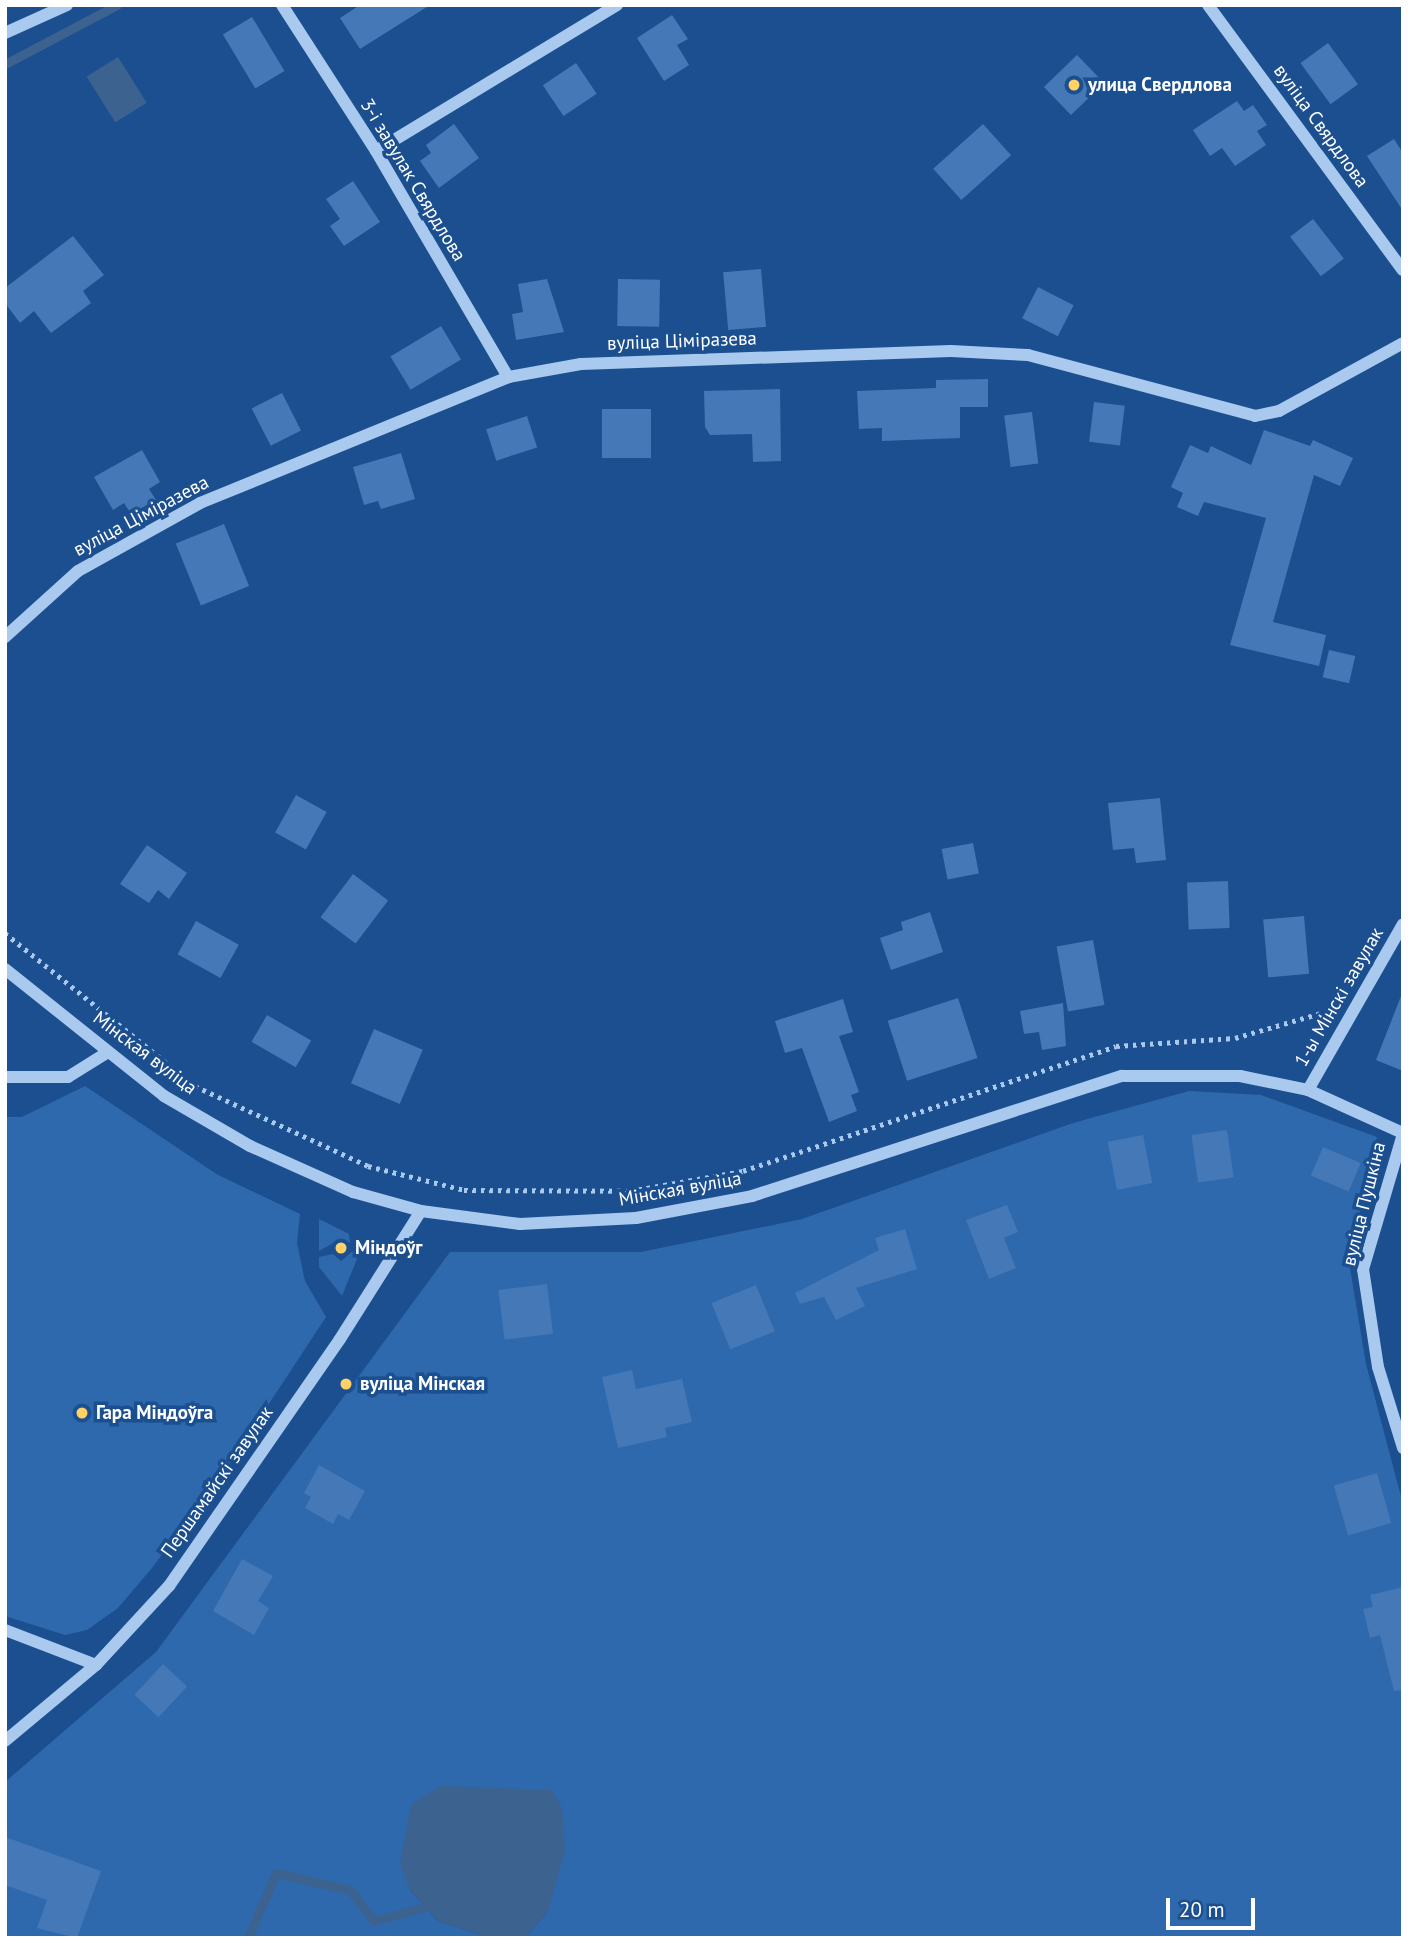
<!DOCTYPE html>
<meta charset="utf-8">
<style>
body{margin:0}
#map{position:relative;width:1408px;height:1943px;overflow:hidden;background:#1b4f8f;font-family:"PT Sans",sans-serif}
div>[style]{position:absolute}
.green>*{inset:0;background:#2e69ad}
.water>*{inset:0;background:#3c6290;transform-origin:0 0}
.stream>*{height:9px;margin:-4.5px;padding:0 4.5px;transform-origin:4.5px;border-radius:4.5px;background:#3c6290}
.building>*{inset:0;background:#4478b7;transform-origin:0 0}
.path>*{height:4.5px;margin-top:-2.25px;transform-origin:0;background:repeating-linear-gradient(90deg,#a9c9ee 0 3.5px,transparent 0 8.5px)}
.minor>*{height:12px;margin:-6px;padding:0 6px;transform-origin:6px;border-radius:6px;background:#a9c9ee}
.dots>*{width:19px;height:19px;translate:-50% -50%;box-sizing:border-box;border:4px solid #1b4f8f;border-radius:50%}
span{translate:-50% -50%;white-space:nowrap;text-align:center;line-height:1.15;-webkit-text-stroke:7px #1b4f8f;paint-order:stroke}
.poi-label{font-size:19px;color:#fff;font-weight:700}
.left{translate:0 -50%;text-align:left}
.street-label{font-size:19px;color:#fff}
.frame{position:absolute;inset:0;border:7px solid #fff;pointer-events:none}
.scale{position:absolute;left:1166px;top:1898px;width:89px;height:32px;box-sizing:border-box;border:4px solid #fff;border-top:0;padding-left:9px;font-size:21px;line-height:24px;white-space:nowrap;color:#fff;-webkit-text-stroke:5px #1b4f8f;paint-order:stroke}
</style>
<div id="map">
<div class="green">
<div style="clip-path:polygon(85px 1086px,218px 1175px,300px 1214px,297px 1243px,305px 1281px,326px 1317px,228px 1466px,152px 1568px,118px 1608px,87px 1630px,65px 1635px,5px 1616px,5px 1117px,22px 1117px)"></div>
<div style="clip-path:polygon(1189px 1091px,1261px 1095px,1377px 1137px,1349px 1262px,1366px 1364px,1403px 1504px,1403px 1938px,525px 1938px,548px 1911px,410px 1890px,438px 1921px,491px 1938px,5px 1938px,5px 1782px,156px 1652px,450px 1252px,641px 1252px,802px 1219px,1073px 1123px)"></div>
<div style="clip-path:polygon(319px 1219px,349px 1234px,350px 1243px,337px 1241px,319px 1251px)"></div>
<div style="clip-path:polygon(353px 1251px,357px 1259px,342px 1296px,319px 1267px,319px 1257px,333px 1254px,341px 1261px)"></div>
</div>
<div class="water">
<div style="left:118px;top:57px;width:54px;height:37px;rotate:58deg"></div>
<div style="clip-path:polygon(441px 1786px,552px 1790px,562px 1808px,565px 1851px,548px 1911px,525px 1938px,491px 1938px,438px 1921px,410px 1890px,400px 1863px,411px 1804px)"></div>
</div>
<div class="stream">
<div style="left:5px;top:64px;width:127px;rotate:-27.8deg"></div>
<div style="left:248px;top:1938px;width:71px;rotate:-66.7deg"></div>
<div style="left:276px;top:1873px;width:76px;rotate:12.9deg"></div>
<div style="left:350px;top:1890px;width:39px;rotate:52deg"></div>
<div style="left:374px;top:1921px;width:53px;rotate:-15.4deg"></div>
</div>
<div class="building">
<div style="clip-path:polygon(360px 5px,430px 5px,360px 49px,340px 18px)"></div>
<div style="clip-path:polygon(672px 15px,688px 39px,677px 45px,689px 65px,664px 81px,637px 38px)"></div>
<div style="left:252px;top:17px;width:63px;height:34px;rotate:59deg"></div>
<div style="left:1328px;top:43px;width:51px;height:34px;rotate:54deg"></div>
<div style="left:1077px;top:55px;width:39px;height:46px;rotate:46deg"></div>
<div style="left:576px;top:63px;width:37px;height:40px;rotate:56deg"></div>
<div style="clip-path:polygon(1237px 101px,1244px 111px,1253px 105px,1267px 125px,1257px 131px,1266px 145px,1235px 166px,1222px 148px,1210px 156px,1193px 130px)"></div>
<div style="clip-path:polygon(454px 124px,479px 158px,439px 188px,420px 161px,431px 153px,426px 145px)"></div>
<div style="left:983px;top:124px;width:42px;height:67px;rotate:48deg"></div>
<div style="clip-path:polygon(1394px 139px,1403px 153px,1403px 211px,1367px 156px)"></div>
<div style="clip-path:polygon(353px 181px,380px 222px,344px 246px,330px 226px,340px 219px,326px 199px)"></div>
<div style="left:1313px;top:219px;width:50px;height:29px;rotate:52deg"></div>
<div style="clip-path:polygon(73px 236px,104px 275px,83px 291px,91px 303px,51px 333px,34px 311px,20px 323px,5px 303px,5px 288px)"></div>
<div style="left:761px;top:269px;width:58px;height:38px;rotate:85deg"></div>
<div style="clip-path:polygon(547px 279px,564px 332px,516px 340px,512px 314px,523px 312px,518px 284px)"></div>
<div style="left:618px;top:279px;width:42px;height:47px;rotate:1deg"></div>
<div style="left:1038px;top:287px;width:40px;height:35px;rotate:27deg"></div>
<div style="left:441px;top:326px;width:39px;height:59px;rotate:59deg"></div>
<div style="clip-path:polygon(988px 379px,988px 407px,960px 407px,960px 438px,882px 441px,882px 428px,859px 429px,857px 391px,936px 388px,936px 380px)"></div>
<div style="clip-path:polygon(780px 389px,781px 461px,753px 462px,752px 434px,710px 435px,705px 427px,704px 391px)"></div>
<div style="left:282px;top:393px;width:42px;height:34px;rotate:63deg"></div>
<div style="left:1094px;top:402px;width:31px;height:40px;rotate:7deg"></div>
<div style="left:602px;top:409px;width:49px;height:49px"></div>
<div style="left:1032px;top:412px;width:52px;height:28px;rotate:83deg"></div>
<div style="left:527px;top:416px;width:33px;height:43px;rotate:72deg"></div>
<div style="clip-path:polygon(1264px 430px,1310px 446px,1313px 440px,1353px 458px,1340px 486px,1314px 475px,1273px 622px,1326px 635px,1319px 666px,1230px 645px,1266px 518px,1204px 502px,1198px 516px,1177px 507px,1183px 493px,1171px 487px,1190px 445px,1208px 453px,1211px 446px,1251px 465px)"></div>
<div style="clip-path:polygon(142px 450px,160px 482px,149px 489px,156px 500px,131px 514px,124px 503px,113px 510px,94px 477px)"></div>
<div style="clip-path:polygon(401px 453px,415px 499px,381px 509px,378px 501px,364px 505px,353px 467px)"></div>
<div style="left:224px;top:524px;width:67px;height:52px;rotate:68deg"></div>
<div style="left:1329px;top:650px;width:27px;height:28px;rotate:13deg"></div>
<div style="left:296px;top:795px;width:35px;height:43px;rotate:29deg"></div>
<div style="clip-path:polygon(1160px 798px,1166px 860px,1136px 863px,1134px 848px,1113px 850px,1108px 803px)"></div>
<div style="left:973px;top:843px;width:31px;height:32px;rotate:79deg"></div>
<div style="clip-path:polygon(147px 845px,187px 873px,169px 899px,158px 890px,149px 903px,120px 884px)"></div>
<div style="left:353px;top:874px;width:44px;height:54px;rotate:37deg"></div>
<div style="left:1228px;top:881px;width:47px;height:41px;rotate:88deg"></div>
<div style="clip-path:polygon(930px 912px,943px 952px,891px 970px,880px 938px,903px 930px,901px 922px)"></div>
<div style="left:1304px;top:916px;width:58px;height:41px;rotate:85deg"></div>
<div style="left:196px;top:921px;width:49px;height:38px;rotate:29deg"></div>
<div style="left:1093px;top:940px;width:66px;height:37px;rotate:80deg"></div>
<div style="clip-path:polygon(1401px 996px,1403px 996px,1403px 1071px,1376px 1060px)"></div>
<div style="left:958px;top:998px;width:63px;height:74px;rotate:72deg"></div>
<div style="clip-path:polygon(843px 999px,853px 1032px,839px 1036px,859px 1092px,851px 1095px,857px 1111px,829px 1122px,802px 1048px,785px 1053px,775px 1021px)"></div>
<div style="clip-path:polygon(1063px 1003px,1066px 1046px,1042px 1050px,1039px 1032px,1024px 1034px,1020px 1011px)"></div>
<div style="left:267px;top:1015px;width:51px;height:31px;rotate:30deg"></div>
<div style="left:374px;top:1029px;width:53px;height:59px;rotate:23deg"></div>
<div style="left:1227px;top:1130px;width:48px;height:36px;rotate:82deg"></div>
<div style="left:1143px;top:1135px;width:49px;height:36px;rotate:79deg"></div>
<div style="left:1323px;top:1147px;width:41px;height:31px;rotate:23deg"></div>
<div style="clip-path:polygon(1007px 1205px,1018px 1232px,1004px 1238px,1016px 1268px,989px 1279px,966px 1220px)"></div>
<div style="clip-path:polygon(905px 1229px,917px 1269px,856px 1288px,865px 1306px,836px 1320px,824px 1297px,800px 1304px,795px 1293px,879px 1250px,875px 1238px)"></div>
<div style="left:547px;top:1284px;width:50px;height:49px;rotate:83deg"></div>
<div style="left:756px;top:1285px;width:50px;height:48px;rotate:68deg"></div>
<div style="clip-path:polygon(632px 1370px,636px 1389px,682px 1379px,692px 1422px,665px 1428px,667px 1437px,618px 1448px,602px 1377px)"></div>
<div style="clip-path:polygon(319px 1465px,365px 1491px,349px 1520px,338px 1514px,333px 1524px,305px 1508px,311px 1497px,304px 1493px)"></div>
<div style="left:1377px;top:1473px;width:52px;height:45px;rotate:74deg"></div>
<div style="clip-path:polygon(242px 1559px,273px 1576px,258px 1601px,269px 1608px,254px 1635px,213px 1611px)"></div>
<div style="clip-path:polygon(1403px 1587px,1403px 1690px,1394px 1691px,1380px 1635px,1370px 1638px,1363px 1609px,1373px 1607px,1370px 1595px)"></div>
<div style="left:163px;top:1664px;width:33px;height:42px;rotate:43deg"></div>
<div style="clip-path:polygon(5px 1837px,101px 1871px,77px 1938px,37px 1928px,47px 1900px,5px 1885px)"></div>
</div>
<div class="path">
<div style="left:5px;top:933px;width:244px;rotate:38.8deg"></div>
<div style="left:195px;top:1086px;width:191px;rotate:24.8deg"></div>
<div style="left:368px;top:1166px;width:99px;rotate:14deg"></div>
<div style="left:464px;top:1190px;width:166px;rotate:0.3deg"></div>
<div style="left:630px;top:1191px;width:115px;rotate:-10deg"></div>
<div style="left:743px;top:1171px;width:393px;rotate:-18.5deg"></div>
<div style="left:1116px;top:1046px;width:119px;rotate:-3.8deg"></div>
<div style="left:1235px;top:1038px;width:97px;rotate:-16.2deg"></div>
</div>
<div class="minor">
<div style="left:282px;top:5px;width:174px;rotate:57.2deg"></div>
<div style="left:376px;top:151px;width:262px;rotate:59.7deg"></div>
<div style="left:1208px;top:5px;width:329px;rotate:53.7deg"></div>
<div style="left:5px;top:33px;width:68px;rotate:-24.3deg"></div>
<div style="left:376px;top:151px;width:282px;rotate:-31.2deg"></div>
<div style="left:5px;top:637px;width:98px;rotate:-42.1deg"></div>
<div style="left:78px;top:571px;width:140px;rotate:-29.1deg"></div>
<div style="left:200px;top:503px;width:333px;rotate:-22.2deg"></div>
<div style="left:508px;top:377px;width:74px;rotate:-10.1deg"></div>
<div style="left:581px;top:364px;width:370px;rotate:-2deg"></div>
<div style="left:951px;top:351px;width:77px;rotate:3deg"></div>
<div style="left:1028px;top:355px;width:235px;rotate:15deg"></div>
<div style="left:1255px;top:416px;width:25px;rotate:-12deg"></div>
<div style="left:1279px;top:411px;width:141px;rotate:-28.7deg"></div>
<div style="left:5px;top:969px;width:203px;rotate:38.6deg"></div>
<div style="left:164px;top:1096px;width:99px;rotate:30.2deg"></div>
<div style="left:250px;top:1146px;width:113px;rotate:24.1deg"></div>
<div style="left:353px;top:1192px;width:71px;rotate:15.6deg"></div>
<div style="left:421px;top:1211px;width:100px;rotate:7.5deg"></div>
<div style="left:520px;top:1224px;width:116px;rotate:-3deg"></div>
<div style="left:636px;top:1218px;width:118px;rotate:-10.7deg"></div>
<div style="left:752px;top:1196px;width:389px;rotate:-18deg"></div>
<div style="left:1122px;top:1076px;width:118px"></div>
<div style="left:1240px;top:1076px;width:69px;rotate:11.6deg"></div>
<div style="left:1308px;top:1090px;width:104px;rotate:24.4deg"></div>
<div style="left:5px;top:1077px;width:63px"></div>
<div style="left:68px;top:1077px;width:47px;rotate:-32deg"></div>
<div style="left:1308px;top:1090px;width:191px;rotate:-60.2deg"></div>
<div style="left:1403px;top:1134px;width:141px;rotate:106.5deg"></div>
<div style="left:1363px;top:1269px;width:99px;rotate:81.3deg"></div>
<div style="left:1378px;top:1367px;width:85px;rotate:72.8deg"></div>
<div style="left:5px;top:1630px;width:97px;rotate:21deg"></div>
<div style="left:5px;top:1741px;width:119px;rotate:-39.9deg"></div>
<div style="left:96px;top:1665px;width:108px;rotate:-47.3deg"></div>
<div style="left:169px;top:1586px;width:300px;rotate:-55.3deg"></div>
<div style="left:340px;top:1339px;width:151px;rotate:-57.7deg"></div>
</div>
<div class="dots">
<div style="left:1074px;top:85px;background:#ffd166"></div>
<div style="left:341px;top:1248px;background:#ffd166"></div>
<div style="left:346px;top:1384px;background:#ffd166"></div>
<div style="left:82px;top:1413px;background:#ffd166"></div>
</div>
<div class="poi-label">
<span class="left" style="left:1088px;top:85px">улица Свердлова</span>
<span class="left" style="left:355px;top:1248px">Міндоўг</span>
<span class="left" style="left:360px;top:1384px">вуліца Мінская</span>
<span class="left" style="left:96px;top:1413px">Гара Міндоўга</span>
</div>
<div class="street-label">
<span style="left:1321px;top:126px;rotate:54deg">вуліца Свярдлова</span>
<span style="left:413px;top:180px;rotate:59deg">3-і завулак Свярдлова</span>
<span style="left:682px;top:341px;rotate:-2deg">вуліца Ціміразева</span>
<span style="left:141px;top:516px;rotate:-28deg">вуліца Ціміразева</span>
<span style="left:1339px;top:997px;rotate:-60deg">1-ы Мінскі завулак</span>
<span style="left:145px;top:1053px;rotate:37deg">Мінская вуліца</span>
<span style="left:680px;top:1189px;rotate:-10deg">Мінская вуліца</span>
<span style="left:1364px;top:1204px;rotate:-76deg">вуліца Пушкіна</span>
<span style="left:217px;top:1482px;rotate:-55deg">Першамайскі завулак</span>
</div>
<div class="frame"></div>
<div class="scale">20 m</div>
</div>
